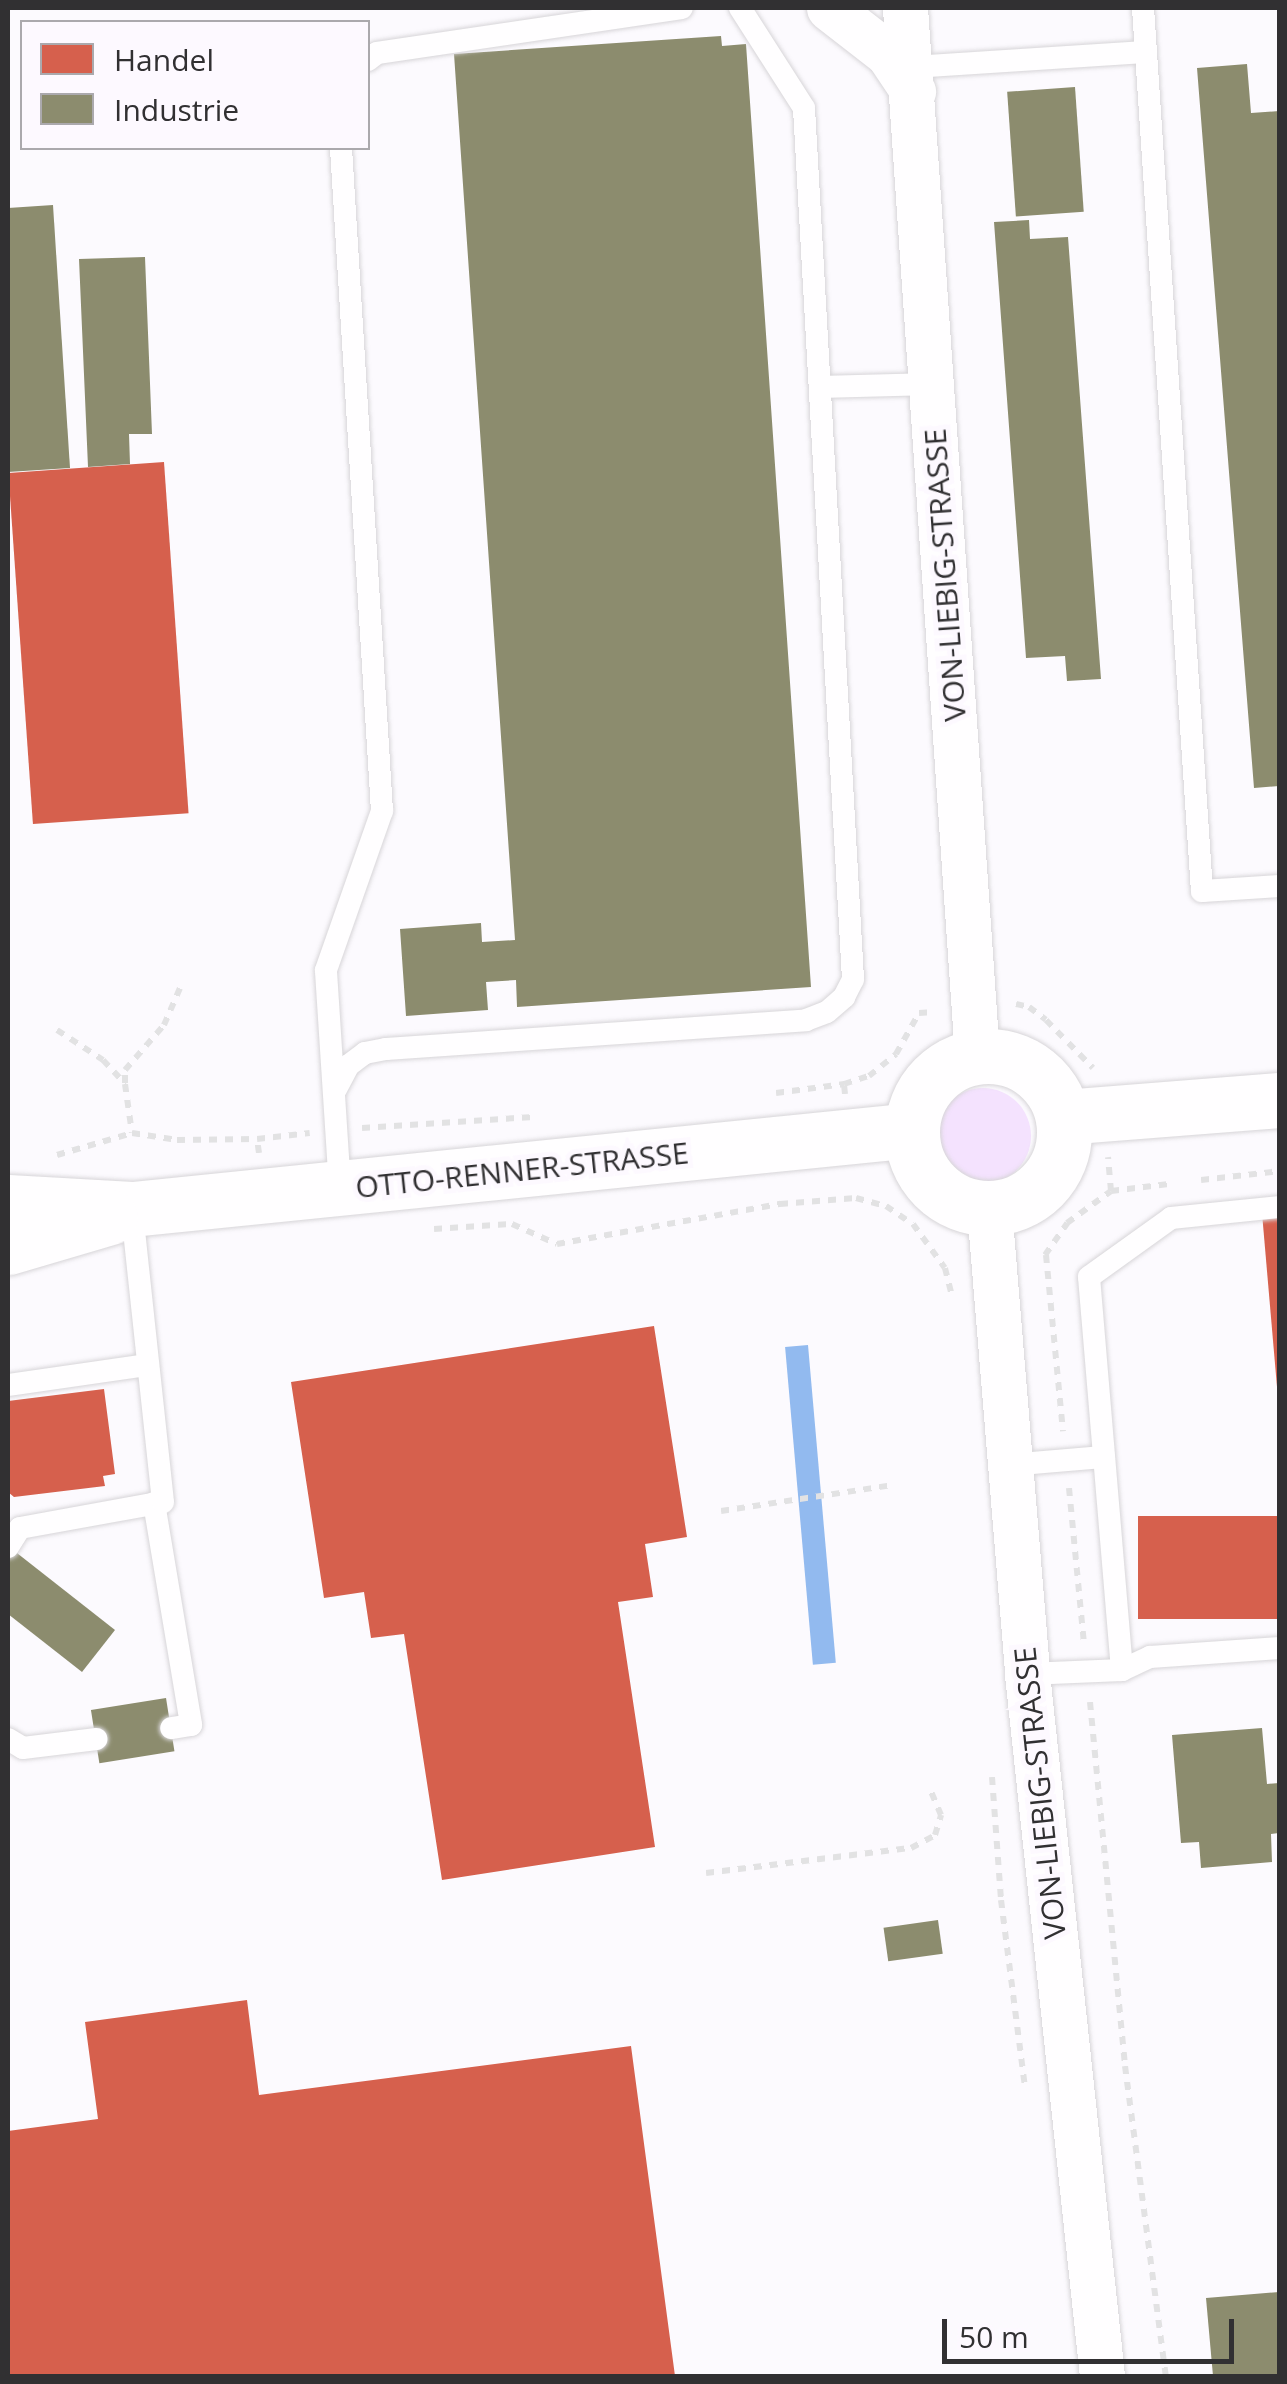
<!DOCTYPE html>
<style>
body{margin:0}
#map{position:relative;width:1287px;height:2384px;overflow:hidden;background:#fcfafe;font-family:"Open Sans",sans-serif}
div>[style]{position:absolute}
.green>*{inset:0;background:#f4e2fe}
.round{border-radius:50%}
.water>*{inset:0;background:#92baef;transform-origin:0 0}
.shops>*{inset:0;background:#d6604d;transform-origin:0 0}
.industry>*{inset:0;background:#8c8c6e;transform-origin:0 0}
.path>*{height:6px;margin-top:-3px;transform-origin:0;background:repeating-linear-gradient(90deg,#e2e2e3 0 8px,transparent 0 16px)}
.roads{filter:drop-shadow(0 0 2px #d7d5d8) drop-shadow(0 0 2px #d7d5d8)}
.service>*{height:22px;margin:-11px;padding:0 11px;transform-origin:11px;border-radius:11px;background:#fffeff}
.minor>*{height:45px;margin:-22.5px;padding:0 22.5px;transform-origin:22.5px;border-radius:22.5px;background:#fffeff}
.tertiary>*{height:55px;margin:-27.5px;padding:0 27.5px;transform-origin:27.5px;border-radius:27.5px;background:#fffeff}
.tertiary>.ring{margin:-27.5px;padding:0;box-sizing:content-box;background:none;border:55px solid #fffeff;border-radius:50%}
span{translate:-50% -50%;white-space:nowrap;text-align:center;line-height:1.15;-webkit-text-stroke:10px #fdf9ff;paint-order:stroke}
.street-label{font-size:30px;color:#313032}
.frame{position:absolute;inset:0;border:10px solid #313032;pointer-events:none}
.legend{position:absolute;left:20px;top:20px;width:350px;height:130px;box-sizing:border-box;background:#fdf9ff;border:2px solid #aba9ad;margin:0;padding:12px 18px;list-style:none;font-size:30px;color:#313032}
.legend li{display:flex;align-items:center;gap:20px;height:50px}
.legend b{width:50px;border:2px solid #aba9ad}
.scale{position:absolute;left:942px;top:2319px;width:292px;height:45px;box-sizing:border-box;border:5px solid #313032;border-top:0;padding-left:12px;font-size:30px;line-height:35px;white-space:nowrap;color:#313032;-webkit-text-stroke:8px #fdf9ff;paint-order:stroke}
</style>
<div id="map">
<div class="green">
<div class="round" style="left:935px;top:1088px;width:96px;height:96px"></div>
</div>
<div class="water">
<div style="left:808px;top:1345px;width:319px;height:23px;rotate:85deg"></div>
</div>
<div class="shops">
<div style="left:164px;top:462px;width:352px;height:156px;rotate:86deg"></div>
<div style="clip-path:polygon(1279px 1212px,1279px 1387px,1277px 1387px,1262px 1213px)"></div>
<div style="clip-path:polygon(654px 1326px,687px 1537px,645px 1544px,653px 1597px,618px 1602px,655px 1847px,442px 1880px,404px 1634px,371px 1638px,364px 1592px,324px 1598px,291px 1382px)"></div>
<div style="clip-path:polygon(104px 1389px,115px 1474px,103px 1476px,105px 1486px,14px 1497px,8px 1492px,8px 1401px)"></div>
<div style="left:1279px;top:1516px;width:103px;height:141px;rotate:90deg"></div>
<div style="clip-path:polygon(247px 2000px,259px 2095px,631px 2046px,675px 2376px,8px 2376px,8px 2131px,98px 2119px,85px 2022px)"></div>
</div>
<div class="industry">
<div style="clip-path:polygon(721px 36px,722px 46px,746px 44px,811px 987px,517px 1007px,516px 980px,486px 982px,488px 1010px,406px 1016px,400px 929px,481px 923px,482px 942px,515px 940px,454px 54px)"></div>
<div style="clip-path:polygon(1247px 64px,1251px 113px,1279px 111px,1279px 786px,1254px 788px,1197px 68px)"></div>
<div style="left:1075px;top:87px;width:125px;height:68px;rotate:86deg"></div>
<div style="clip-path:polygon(53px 205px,70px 468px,8px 472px,8px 208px)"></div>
<div style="clip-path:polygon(1029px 220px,1030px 239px,1068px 237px,1101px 679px,1067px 681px,1065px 656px,1026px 658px,994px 222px)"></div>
<div style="clip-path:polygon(145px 257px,152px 434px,129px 434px,130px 464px,88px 467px,79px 259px)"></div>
<div style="clip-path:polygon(8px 1546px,115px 1630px,82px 1672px,8px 1614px)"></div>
<div style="left:166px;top:1698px;width:54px;height:76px;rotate:81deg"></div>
<div style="clip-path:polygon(1262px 1728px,1267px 1784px,1279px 1783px,1279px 1833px,1271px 1834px,1272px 1862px,1201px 1868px,1199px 1842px,1181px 1843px,1172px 1735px)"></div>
<div style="left:938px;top:1920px;width:34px;height:55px;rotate:82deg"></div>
<div style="clip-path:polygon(1279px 2292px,1279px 2376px,1213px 2376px,1206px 2298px)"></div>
</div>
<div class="path">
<div style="left:1016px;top:1004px;width:13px;rotate:13deg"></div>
<div style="left:1029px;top:1007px;width:21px;rotate:37deg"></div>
<div style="left:1046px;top:1020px;width:67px;rotate:45.6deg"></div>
<div style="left:57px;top:1030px;width:55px;rotate:33.1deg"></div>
<div style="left:103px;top:1060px;width:33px;rotate:47deg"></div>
<div style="left:125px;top:1084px;width:49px;rotate:81.9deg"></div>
<div style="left:125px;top:1083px;width:13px;rotate:-90deg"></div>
<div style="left:125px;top:1070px;width:60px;rotate:-49.1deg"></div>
<div style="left:164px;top:1025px;width:40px;rotate:-66.6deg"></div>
<div style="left:776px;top:1093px;width:69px;rotate:-7.5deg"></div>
<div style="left:845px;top:1094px;width:10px;rotate:-96deg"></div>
<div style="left:844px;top:1084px;width:26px;rotate:-18deg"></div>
<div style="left:869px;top:1076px;width:35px;rotate:-39deg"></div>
<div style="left:896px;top:1054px;width:47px;rotate:-60.7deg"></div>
<div style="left:919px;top:1013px;width:15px;rotate:-4deg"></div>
<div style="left:362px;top:1128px;width:172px;rotate:-3.7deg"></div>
<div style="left:259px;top:1153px;width:14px;rotate:-98deg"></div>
<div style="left:257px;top:1139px;width:53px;rotate:-6.5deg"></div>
<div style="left:57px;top:1155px;width:78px;rotate:-16.3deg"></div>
<div style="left:132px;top:1133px;width:46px;rotate:8.8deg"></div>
<div style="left:177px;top:1140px;width:80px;rotate:-0.7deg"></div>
<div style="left:1201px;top:1180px;width:80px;rotate:-6.5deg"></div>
<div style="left:1111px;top:1191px;width:58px;rotate:-6.9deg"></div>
<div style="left:434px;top:1229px;width:78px;rotate:-3.7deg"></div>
<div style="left:512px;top:1224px;width:49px;rotate:24deg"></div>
<div style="left:557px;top:1244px;width:227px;rotate:-10.2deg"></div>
<div style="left:780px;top:1204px;width:76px;rotate:-4.5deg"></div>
<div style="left:856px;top:1198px;width:31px;rotate:15deg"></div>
<div style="left:886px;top:1206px;width:32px;rotate:34deg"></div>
<div style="left:913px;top:1224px;width:54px;rotate:54deg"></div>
<div style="left:945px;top:1268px;width:25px;rotate:76deg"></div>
<div style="left:1045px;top:1255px;width:39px;rotate:-55deg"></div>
<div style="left:1067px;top:1223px;width:54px;rotate:-36deg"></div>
<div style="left:1111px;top:1191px;width:34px;rotate:-95deg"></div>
<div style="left:1046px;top:1255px;width:177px;rotate:84.5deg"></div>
<div style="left:1069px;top:1488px;width:158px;rotate:84.5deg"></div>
<div style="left:721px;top:1511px;width:173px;rotate:-8.6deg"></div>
<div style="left:1090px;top:1702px;width:366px;rotate:84.5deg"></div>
<div style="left:1125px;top:2066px;width:313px;rotate:82.5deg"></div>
<div style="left:992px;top:1777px;width:123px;rotate:85.8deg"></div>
<div style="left:1001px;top:1900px;width:190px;rotate:82.7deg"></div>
<div style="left:706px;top:1873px;width:207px;rotate:-7deg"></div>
<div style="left:911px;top:1848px;width:27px;rotate:-28deg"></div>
<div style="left:935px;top:1835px;width:21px;rotate:-73deg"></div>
<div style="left:941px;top:1815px;width:25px;rotate:-113deg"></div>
</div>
<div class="roads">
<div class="service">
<div style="left:1143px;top:8px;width:885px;rotate:86.18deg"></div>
<div style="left:1202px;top:891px;width:78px;rotate:-3.7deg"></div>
<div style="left:368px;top:60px;width:11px;rotate:-38deg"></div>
<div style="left:377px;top:53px;width:308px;rotate:-8.4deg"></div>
<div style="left:912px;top:67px;width:234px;rotate:-3.7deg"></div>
<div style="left:821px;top:387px;width:111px;rotate:-1.5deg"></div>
<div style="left:336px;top:1089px;width:27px;rotate:-62deg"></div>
<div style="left:349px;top:1065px;width:20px;rotate:-37deg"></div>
<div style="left:365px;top:1053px;width:21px;rotate:-11deg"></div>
<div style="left:386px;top:1049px;width:421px;rotate:-3.9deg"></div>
<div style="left:806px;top:1020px;width:22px;rotate:-21deg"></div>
<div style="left:827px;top:1012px;width:23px;rotate:-41deg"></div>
<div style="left:844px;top:997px;width:20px;rotate:-63deg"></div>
<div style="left:853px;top:979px;width:872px;rotate:-93.22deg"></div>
<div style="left:804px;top:108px;width:119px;rotate:-122.6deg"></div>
<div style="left:340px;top:1188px;width:218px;rotate:-93.7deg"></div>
<div style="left:326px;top:970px;width:169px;rotate:-70.6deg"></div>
<div style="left:382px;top:811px;width:664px;rotate:-93.54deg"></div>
<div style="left:8px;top:1385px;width:139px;rotate:-8.2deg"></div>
<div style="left:1008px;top:1465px;width:96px;rotate:-4.8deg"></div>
<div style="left:154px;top:1503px;width:225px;rotate:80.5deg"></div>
<div style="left:191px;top:1725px;width:20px;rotate:171deg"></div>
<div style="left:8px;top:1547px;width:22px;rotate:-58deg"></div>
<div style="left:20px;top:1528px;width:145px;rotate:-10.3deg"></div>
<div style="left:163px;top:1502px;width:294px;rotate:-96.1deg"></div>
<div style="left:1122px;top:1670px;width:394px;rotate:-94.8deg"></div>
<div style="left:1089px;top:1277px;width:101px;rotate:-35.7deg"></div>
<div style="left:1171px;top:1218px;width:110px;rotate:-5.8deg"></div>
<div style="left:1027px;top:1674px;width:95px;rotate:-2.4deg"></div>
<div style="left:1122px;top:1670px;width:31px;rotate:-25deg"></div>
<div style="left:1150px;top:1657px;width:130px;rotate:-4deg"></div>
<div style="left:8px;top:1739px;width:17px;rotate:31deg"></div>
<div style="left:23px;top:1748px;width:74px;rotate:-7deg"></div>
</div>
<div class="minor">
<div style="left:829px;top:8px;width:75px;rotate:37.9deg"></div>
<div style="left:888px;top:54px;width:45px;rotate:56deg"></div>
<div style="left:905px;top:8px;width:1050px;rotate:86.07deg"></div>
<div style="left:989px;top:1208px;width:468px;rotate:85.3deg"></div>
<div style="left:1027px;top:1674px;width:706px;rotate:83.9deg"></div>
</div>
<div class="tertiary">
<div class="ring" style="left:912px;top:1056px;width:97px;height:97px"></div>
<div style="left:1063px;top:1117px;width:218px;rotate:-4.5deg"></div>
<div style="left:8px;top:1202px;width:124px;rotate:3.2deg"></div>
<div style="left:132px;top:1209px;width:784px;rotate:-5.78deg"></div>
<div style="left:8px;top:1247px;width:106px;rotate:-16.4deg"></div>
</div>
</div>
<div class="street-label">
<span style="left:945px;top:575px;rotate:-94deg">VON-LIEBIG-STRASSE</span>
<span style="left:522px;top:1170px;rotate:-6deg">OTTO-RENNER-STRASSE</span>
<span style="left:1040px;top:1793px;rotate:-96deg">VON-LIEBIG-STRASSE</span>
</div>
<div class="frame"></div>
<ul class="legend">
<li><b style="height:28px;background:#d6604d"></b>Handel</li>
<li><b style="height:28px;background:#8c8c6e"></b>Industrie</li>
</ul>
<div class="scale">50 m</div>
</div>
